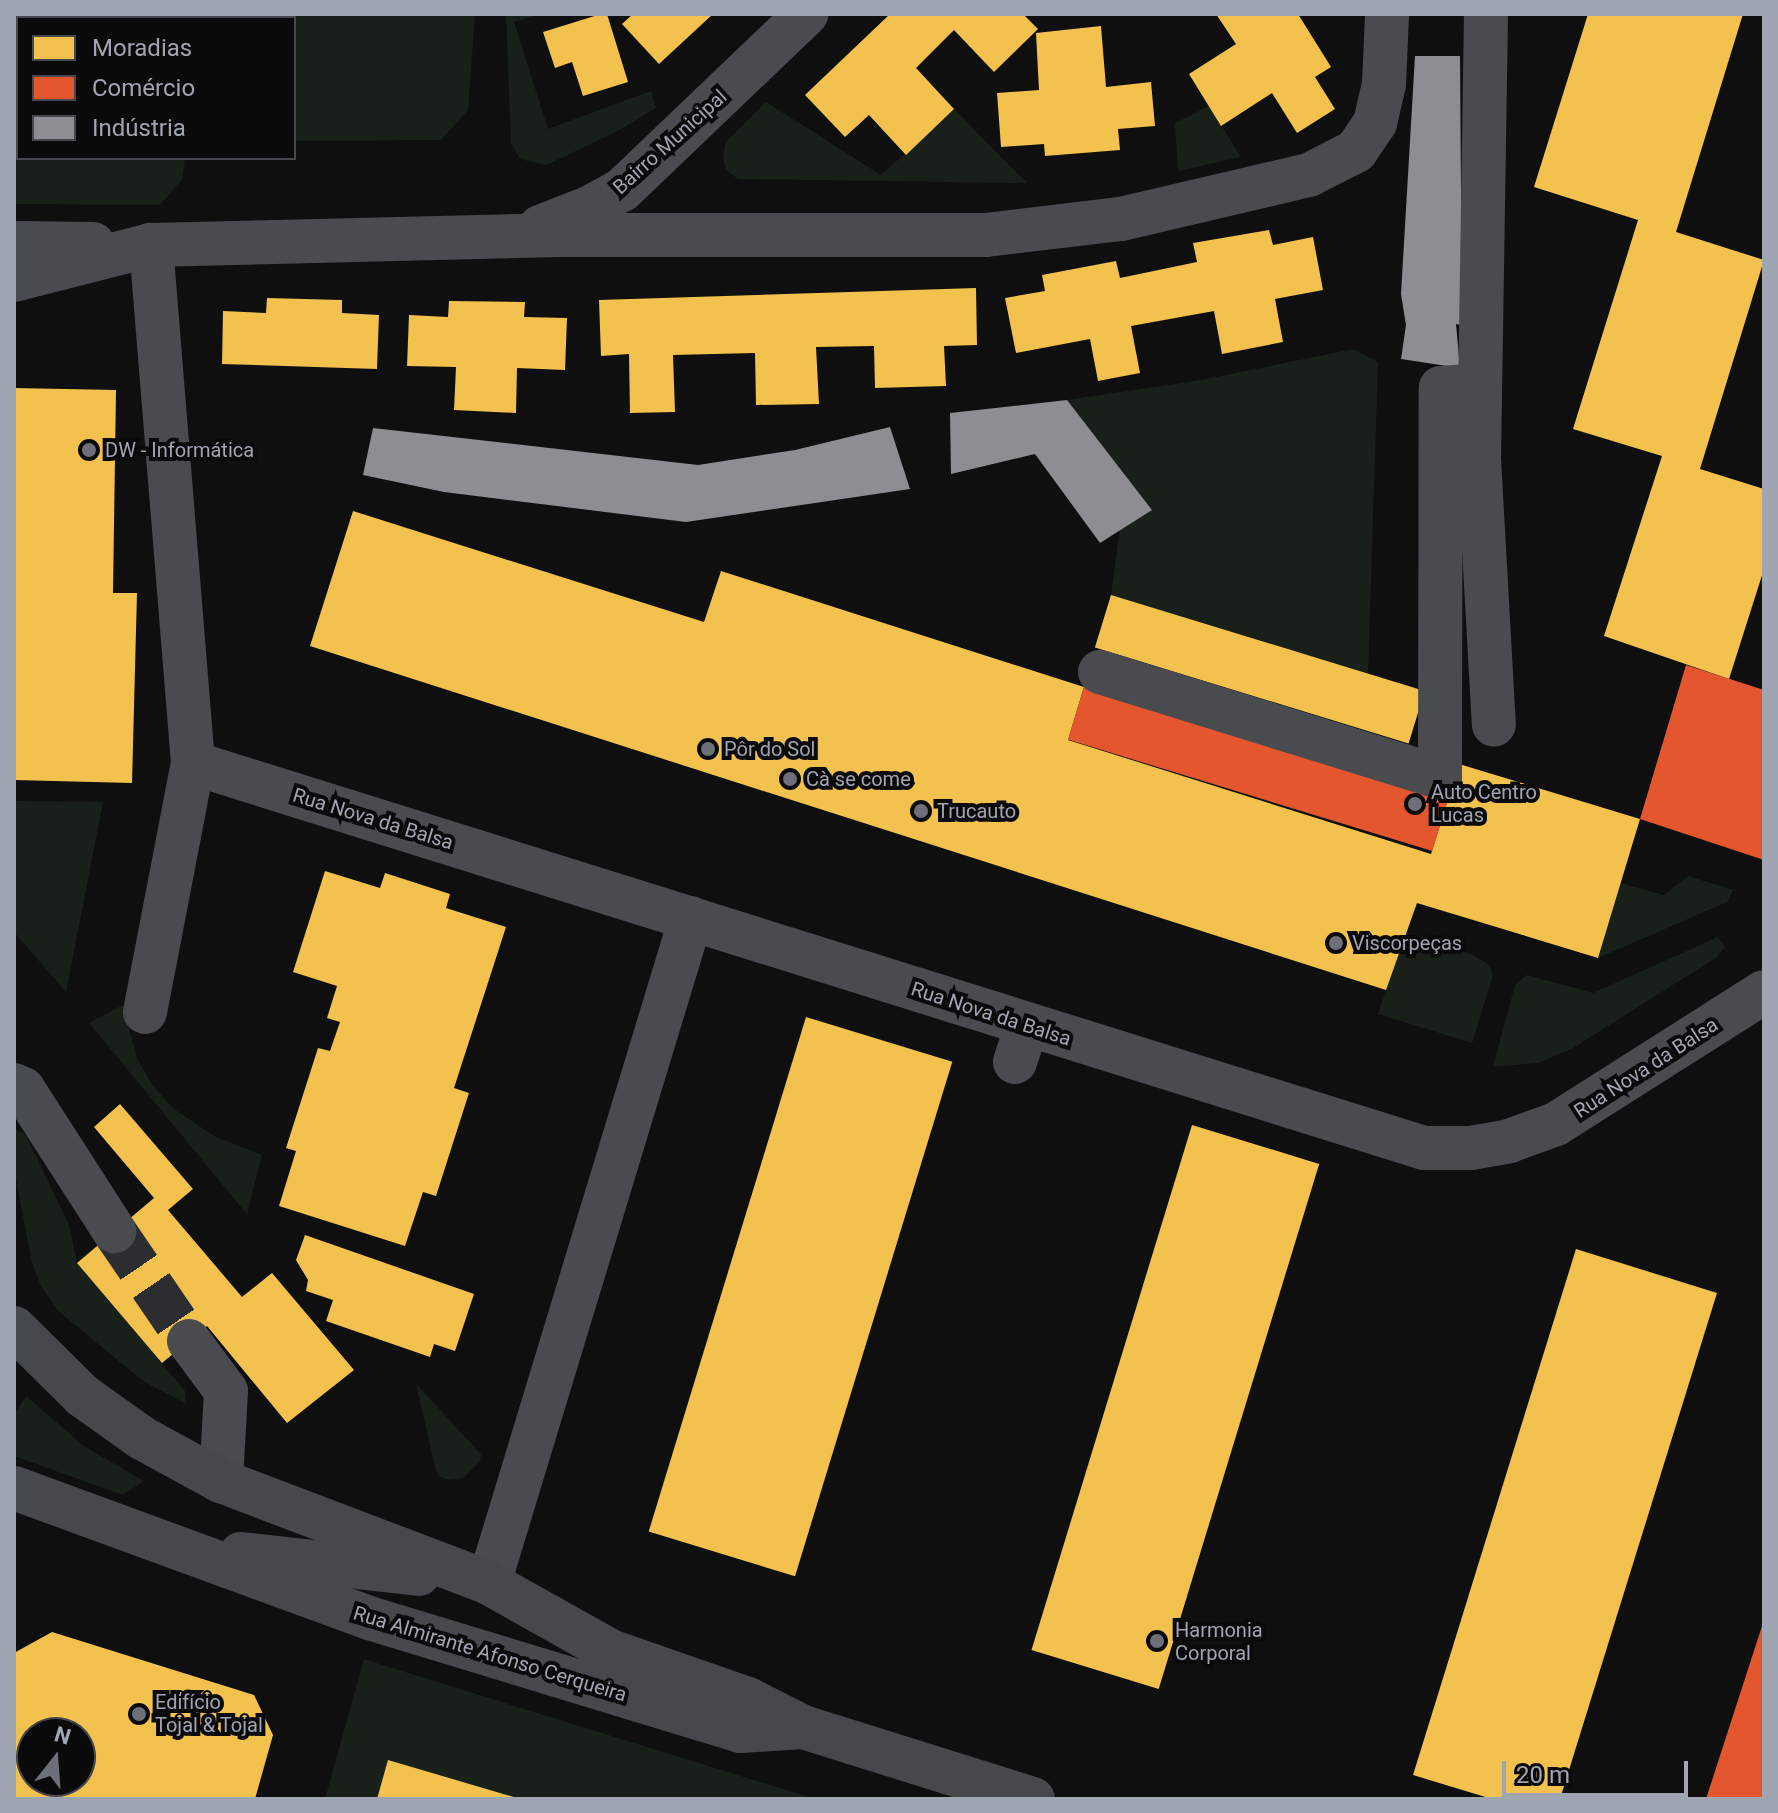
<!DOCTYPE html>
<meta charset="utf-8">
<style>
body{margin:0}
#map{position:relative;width:1778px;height:1813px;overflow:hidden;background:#0f0f10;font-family:Roboto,sans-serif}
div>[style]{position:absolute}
.green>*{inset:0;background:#19201a}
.homes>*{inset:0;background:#f2c14e;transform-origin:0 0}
.shops>*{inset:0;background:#e4572e;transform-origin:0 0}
.industry>*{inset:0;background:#8d8d92}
.minor-tunnel>*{height:44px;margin-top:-22px;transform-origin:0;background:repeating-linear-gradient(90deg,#2c2d30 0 44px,transparent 0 66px)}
.minor>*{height:44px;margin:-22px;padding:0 22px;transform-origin:22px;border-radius:22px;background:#4a4b4f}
.major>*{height:44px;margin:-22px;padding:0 22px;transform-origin:22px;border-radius:22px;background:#46484b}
.dots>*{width:22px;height:22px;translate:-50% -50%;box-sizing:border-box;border:4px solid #0a0a0b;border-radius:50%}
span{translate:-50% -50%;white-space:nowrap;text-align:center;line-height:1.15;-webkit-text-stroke:8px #0a0a0b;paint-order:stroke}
.street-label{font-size:20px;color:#a0a5b2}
.poi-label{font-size:20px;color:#a0a5b2}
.left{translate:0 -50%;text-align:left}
.frame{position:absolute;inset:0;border:16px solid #a0a5b2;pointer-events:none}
.legend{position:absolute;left:16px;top:16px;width:280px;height:144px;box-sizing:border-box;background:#0a0a0b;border:2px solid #46484e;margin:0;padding:10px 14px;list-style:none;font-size:24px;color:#a0a5b2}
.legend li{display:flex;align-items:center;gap:16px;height:40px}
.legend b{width:40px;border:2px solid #46484e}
.north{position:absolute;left:16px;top:1717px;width:80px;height:80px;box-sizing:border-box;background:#0a0a0b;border:2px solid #46484e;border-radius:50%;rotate:17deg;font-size:22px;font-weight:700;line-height:32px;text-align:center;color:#a0a5b2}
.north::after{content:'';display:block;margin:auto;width:28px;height:36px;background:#6d7079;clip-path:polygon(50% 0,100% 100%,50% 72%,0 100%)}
.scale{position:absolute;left:1502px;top:1761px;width:186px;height:36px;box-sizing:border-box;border:4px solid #a0a5b2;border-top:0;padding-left:10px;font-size:24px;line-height:28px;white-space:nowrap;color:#a0a5b2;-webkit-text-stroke:6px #0a0a0b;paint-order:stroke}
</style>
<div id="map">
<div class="green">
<div style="clip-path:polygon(14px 14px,475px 14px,468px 110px,441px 140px,294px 141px,294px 18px,18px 18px,18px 158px,185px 158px,182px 179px,160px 205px,14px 204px)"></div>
<div style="clip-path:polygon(506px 14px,540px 14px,514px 22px,548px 129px,651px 91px,656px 108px,614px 133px,546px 165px,520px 159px,511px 143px)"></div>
<div style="clip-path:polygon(766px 102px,881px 175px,954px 109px,1027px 183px,738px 179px,726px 170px,723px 157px,726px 142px)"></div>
<div style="clip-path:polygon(1209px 106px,1241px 157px,1178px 171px,1175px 123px)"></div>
<div style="clip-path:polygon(1353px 349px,1378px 362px,1368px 673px,1111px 595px,1120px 527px,1152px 510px,1067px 400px,1202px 380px)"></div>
<div style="clip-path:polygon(14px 801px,103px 802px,66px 992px,14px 932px)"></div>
<div style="clip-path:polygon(1688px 876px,1733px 890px,1727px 902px,1598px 958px,1620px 883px,1664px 895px)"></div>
<div style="clip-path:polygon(1405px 933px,1471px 954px,1488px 964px,1493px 975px,1472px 1043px,1378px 1014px)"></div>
<div style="clip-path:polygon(1718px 937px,1725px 947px,1717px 957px,1573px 1048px,1538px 1063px,1493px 1067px,1515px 985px,1527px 975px,1593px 993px)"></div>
<div style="clip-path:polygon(123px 1005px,137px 1059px,153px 1086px,174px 1109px,214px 1136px,262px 1155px,247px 1214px,89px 1023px)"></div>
<div style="clip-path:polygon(14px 1129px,24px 1133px,34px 1152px,69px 1225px,77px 1263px,185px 1391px,186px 1404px,145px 1382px,115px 1358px,57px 1310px,41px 1286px,32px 1263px,14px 1169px)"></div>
<div style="clip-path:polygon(416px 1384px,481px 1454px,480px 1461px,463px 1478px,450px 1480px,440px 1477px,436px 1471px)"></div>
<div style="clip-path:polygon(26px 1396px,85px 1447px,144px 1481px,123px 1495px,14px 1456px,14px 1415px)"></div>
<div style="clip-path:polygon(364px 1659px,421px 1677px,815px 1799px,325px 1799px)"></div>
</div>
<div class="homes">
<div style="clip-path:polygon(601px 14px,607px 14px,628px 82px,583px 96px,572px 62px,555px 68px,543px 32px)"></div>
<div style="clip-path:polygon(633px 14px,713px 14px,659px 64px,622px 24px)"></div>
<div style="clip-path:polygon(890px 14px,1023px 14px,1038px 29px,994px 72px,954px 30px,916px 68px,954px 109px,906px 155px,869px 115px,845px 137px,805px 95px)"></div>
<div style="clip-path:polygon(1216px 14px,1298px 14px,1331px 67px,1315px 77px,1335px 109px,1297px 133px,1272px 93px,1221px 126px,1189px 74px,1236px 44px)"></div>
<div style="clip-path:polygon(1588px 14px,1743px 14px,1676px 232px,1764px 260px,1700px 469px,1764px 489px,1764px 569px,1729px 679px,1604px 636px,1662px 456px,1573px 429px,1638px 220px,1534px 187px)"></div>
<div style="clip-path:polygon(1101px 26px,1106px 87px,1151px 82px,1155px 126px,1118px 129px,1120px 150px,1045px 156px,1044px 144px,1001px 147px,997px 93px,1039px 90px,1036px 33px)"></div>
<div style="clip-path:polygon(1269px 230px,1273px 245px,1313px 237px,1323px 290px,1275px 299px,1283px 342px,1222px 354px,1214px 311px,1131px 326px,1140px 373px,1098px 381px,1090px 339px,1016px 353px,1005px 298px,1045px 291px,1042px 275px,1116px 261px,1120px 278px,1197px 262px,1193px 243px)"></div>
<div style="clip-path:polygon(976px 288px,977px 345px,944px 346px,946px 386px,875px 388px,874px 346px,816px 347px,819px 404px,756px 405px,755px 353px,673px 355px,675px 412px,630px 413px,629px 354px,601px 356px,599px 300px)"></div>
<div style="clip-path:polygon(267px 298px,342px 300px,342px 313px,379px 315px,377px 369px,222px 364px,223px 311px,266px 313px)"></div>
<div style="clip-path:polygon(449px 301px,525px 302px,524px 317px,567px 318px,565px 370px,517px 368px,516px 413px,454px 410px,456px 367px,407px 366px,409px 315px,448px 317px)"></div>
<div style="clip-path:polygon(14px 388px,116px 390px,113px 593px,137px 593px,132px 783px,14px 780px)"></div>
<div style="clip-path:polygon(353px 511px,704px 622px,721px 571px,1084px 687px,1068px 740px,1431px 854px,1459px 764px,1640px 819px,1598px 958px,1417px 903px,1386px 990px,310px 646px)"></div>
<div style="left:1111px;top:595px;width:328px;height:55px;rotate:17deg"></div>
<div style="clip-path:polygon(325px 871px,380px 888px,385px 873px,450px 894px,446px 908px,506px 927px,454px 1088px,469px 1093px,436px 1196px,423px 1192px,405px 1246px,279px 1206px,296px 1151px,286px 1148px,318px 1048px,330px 1051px,340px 1022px,327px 1018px,337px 986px,293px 972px)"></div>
<div style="left:806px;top:1017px;width:153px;height:538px;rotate:17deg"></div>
<div style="clip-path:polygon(120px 1104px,193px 1189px,168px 1210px,242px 1297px,272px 1273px,354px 1370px,287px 1423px,207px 1326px,162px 1363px,77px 1263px,154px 1198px,94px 1127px)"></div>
<div style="left:1192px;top:1125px;width:133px;height:549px;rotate:17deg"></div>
<div style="clip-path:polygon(305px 1235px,474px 1294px,455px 1351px,434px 1344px,430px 1357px,326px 1321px,333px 1300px,306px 1291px,308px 1280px,296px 1260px)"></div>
<div style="clip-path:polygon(1576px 1249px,1717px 1293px,1560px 1799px,1492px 1799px,1413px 1775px)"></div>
<div style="clip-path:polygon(evenodd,52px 1632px,254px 1695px,273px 1735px,255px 1799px,14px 1799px,14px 1653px,52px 1632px,32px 1733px,80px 1733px,80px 1781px,32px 1781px,32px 1733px)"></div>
<div style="clip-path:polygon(388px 1760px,517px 1798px,517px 1799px,377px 1799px)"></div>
</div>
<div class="shops">
<div style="clip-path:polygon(1686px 665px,1764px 690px,1764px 860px,1640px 819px)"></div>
<div style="left:1084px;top:687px;width:381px;height:55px;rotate:17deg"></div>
<div style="clip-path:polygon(1763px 1623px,1764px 1799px,1706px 1799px)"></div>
</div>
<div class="industry">
<div style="clip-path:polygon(1415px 56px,1460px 56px,1462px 325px,1456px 324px,1460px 368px,1401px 359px,1406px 325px,1401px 294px)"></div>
<div style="clip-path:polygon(1067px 400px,1152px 510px,1100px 543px,1035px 454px,951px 474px,950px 413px)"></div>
<div style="clip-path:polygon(890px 427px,910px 489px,686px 522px,444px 492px,363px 475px,373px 428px,698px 465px,795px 450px)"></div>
</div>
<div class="minor-tunnel">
<div style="left:114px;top:1231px;width:133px;rotate:55.7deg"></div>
</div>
<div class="minor">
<div style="left:1486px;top:14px;width:445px;rotate:90.9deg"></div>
<div style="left:1479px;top:459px;width:266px;rotate:86.8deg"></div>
<div style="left:540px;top:227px;width:55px;rotate:-21.4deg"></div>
<div style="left:591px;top:207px;width:35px;rotate:-29deg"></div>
<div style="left:622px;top:190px;width:255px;rotate:-43.7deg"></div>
<div style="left:14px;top:243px;width:79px;rotate:0.7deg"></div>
<div style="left:14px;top:280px;width:141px;rotate:-14.3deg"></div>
<div style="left:1100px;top:672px;width:356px;rotate:17.2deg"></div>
<div style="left:1440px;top:777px;width:389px;rotate:-89.9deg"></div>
<div style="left:1441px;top:388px;width:39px;rotate:-4deg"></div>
<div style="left:193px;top:763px;width:1290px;rotate:17.37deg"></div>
<div style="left:1424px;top:1148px;width:47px"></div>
<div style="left:1471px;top:1148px;width:39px;rotate:-10deg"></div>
<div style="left:1509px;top:1141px;width:50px;rotate:-19.9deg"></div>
<div style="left:1556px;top:1124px;width:246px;rotate:-32.4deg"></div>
<div style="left:145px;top:1012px;width:254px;rotate:-79.1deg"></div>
<div style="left:193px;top:763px;width:520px;rotate:-94.64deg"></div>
<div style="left:151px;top:245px;width:418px;rotate:-1.4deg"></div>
<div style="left:569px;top:235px;width:417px"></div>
<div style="left:986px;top:235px;width:136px;rotate:-6.8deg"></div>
<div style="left:1121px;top:219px;width:193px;rotate:-13.2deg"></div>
<div style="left:1309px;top:175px;width:53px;rotate:-27.1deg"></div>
<div style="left:1356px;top:151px;width:34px;rotate:-56deg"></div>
<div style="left:1375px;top:123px;width:40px;rotate:-77deg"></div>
<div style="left:1384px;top:84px;width:70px;rotate:-87.5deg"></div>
<div style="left:1015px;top:1062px;width:39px;rotate:-72deg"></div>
<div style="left:14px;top:1085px;width:10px;rotate:24deg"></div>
<div style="left:23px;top:1089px;width:169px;rotate:57.3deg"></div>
<div style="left:189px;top:1341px;width:62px;rotate:53.5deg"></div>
<div style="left:226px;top:1391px;width:90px;rotate:93.2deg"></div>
<div style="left:489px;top:1583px;width:695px;rotate:-73.1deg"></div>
</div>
<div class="major">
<div style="left:14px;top:1328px;width:97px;rotate:44.6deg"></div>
<div style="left:83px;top:1396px;width:72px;rotate:35.4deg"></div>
<div style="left:142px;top:1438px;width:90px;rotate:28.6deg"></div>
<div style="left:221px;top:1481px;width:287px;rotate:20.8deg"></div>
<div style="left:489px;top:1583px;width:139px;rotate:29.3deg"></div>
<div style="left:610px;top:1651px;width:146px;rotate:19.2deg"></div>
<div style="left:748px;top:1699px;width:62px;rotate:27deg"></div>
<div style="left:803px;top:1727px;width:241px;rotate:17.4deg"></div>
<div style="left:14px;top:1488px;width:378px;rotate:20.1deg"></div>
<div style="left:369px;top:1618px;width:389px;rotate:16.9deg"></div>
<div style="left:741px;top:1731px;width:62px;rotate:-3.7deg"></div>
<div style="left:241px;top:1554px;width:179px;rotate:6.4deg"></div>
</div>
<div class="dots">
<div style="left:89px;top:450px;background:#6d7079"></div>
<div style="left:708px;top:749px;background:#6d7079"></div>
<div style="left:790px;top:779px;background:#6d7079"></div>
<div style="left:1415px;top:804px;background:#6d7079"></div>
<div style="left:921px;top:811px;background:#6d7079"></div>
<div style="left:1336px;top:943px;background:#6d7079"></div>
<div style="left:1157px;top:1641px;background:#6d7079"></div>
<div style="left:139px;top:1714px;background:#6d7079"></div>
</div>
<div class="street-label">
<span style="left:670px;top:142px;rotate:-42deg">Bairro Municipal</span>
<span style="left:373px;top:819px;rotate:17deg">Rua Nova da Balsa</span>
<span style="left:991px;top:1014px;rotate:18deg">Rua Nova da Balsa</span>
<span style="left:1646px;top:1068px;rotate:-33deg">Rua Nova da Balsa</span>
<span style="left:490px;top:1654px;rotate:17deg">Rua Almirante Afonso Cerqueira</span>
</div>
<div class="poi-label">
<span class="left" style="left:105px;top:450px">DW - Informática</span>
<span class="left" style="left:724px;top:749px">Pôr do Sol</span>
<span class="left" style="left:806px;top:779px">Cà se come</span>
<span class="left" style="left:1431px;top:804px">Auto Centro<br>Lucas</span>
<span class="left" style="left:937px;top:811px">Trucauto</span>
<span class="left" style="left:1352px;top:943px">Viscorpeças</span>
<span class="left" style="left:1175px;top:1642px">Harmonia<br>Corporal</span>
<span class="left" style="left:155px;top:1714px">Edifício<br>Tojal &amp; Tojal</span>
</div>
<div class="frame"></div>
<ul class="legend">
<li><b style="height:22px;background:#f2c14e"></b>Moradias</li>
<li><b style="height:22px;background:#e4572e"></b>Comércio</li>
<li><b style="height:22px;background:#8d8d92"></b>Indústria</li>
</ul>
<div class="north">N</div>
<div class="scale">20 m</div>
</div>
